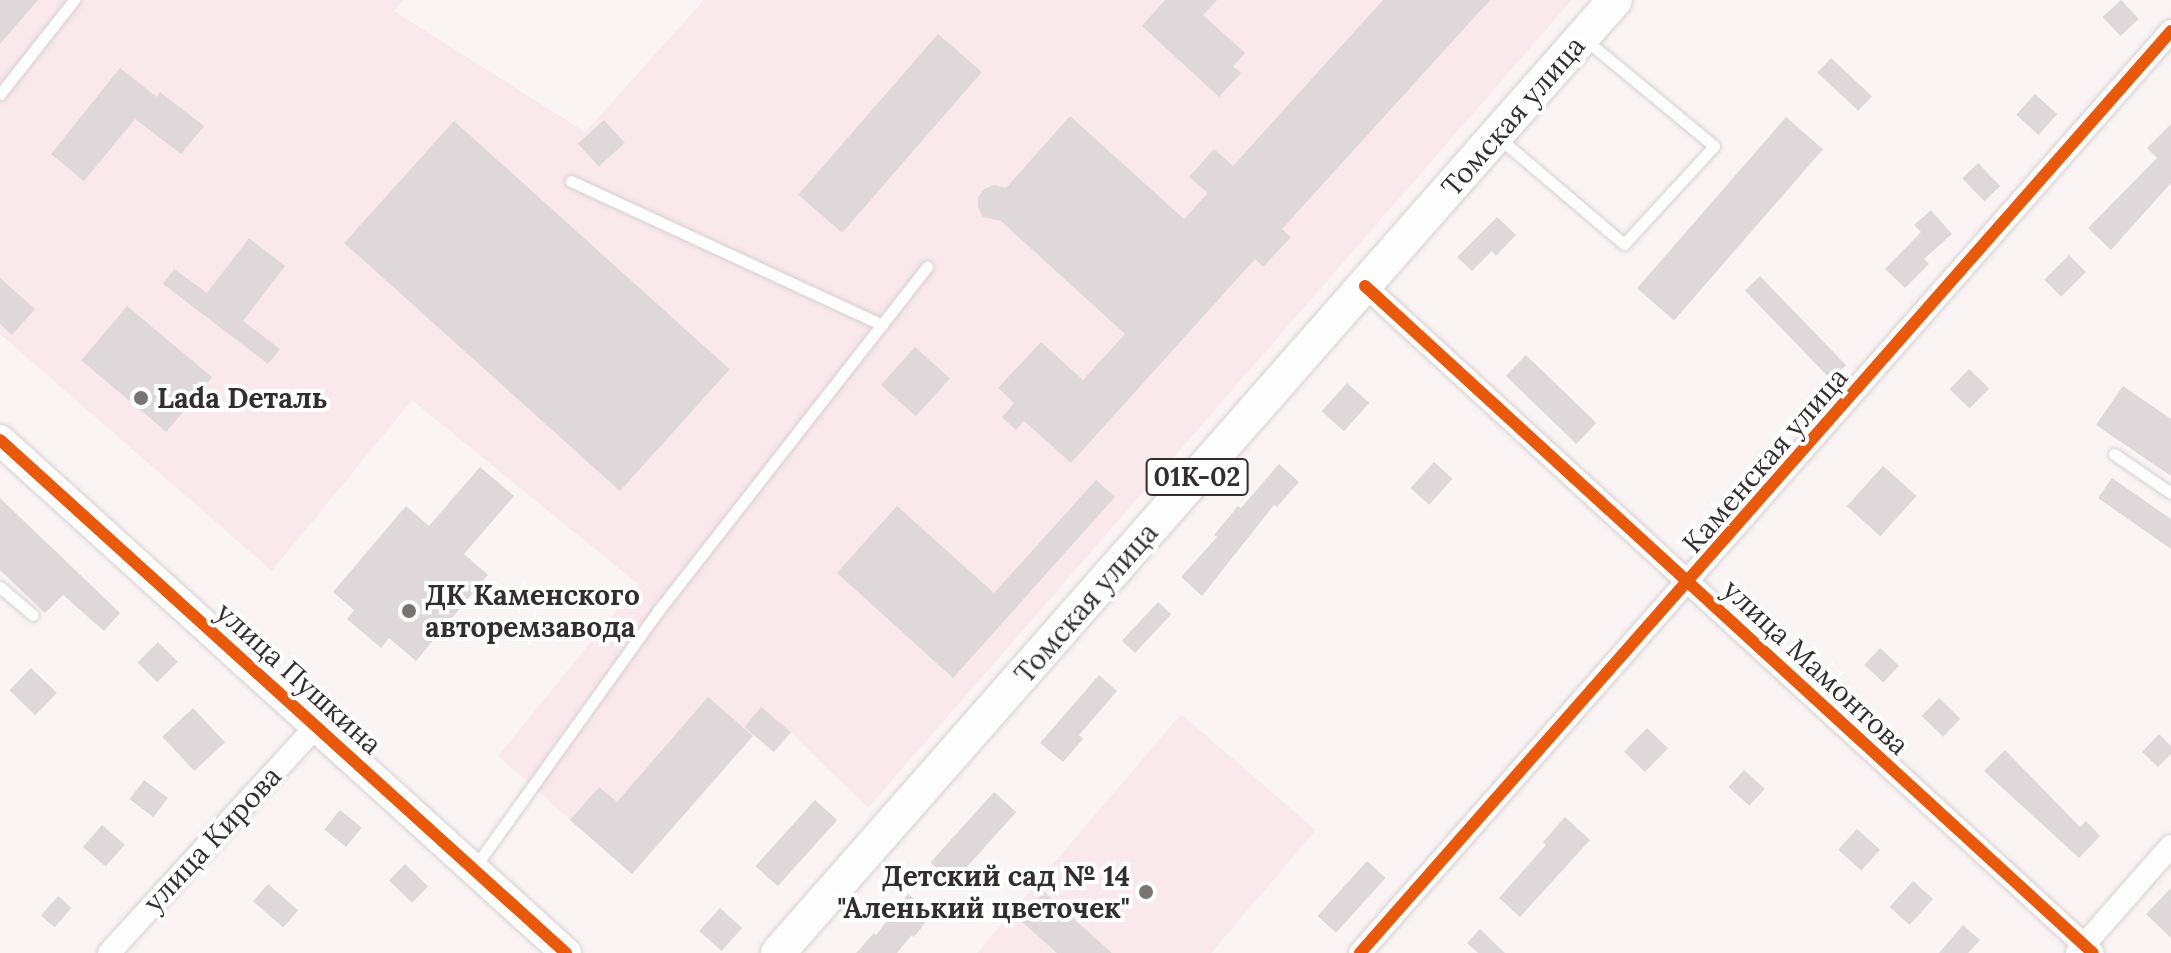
<!DOCTYPE html>
<meta charset="utf-8">
<style>
body{margin:0}
#map{position:relative;width:2171px;height:953px;overflow:hidden;background:#fbf4f5;font-family:Lora,serif}
div>[style]{position:absolute}
.built>*{inset:0;background:#f9e8ec}
.building>*{inset:0;background:#ded8db;transform-origin:0 0}
.roads{filter:drop-shadow(0 0 2px #d6d0d1) drop-shadow(0 0 2px #d6d0d1)}
.lane>*{height:11px;margin:-5.5px;padding:0 5.5px;transform-origin:5.5px;border-radius:5.5px;background:#fefdfe}
.street>*{height:22px;margin:-11px;padding:0 11px;transform-origin:11px;border-radius:11px;background:#fefdfe}
.secondary>*{height:30px;margin:-15px;padding:0 15px;transform-origin:15px;border-radius:15px;background:#fefdfe}
.primary>*{height:34px;margin:-17px;padding:0 17px;transform-origin:17px;border-radius:17px;background:#fefdfe}
.cycleway>*{height:12px;margin:-6px;padding:0 6px;transform-origin:6px;border-radius:6px;background:#e8590c}
.dots>*{width:22px;height:22px;translate:-50% -50%;box-sizing:border-box;border:4px solid #fff;border-radius:50%}
span{translate:-50% -50%;white-space:nowrap;text-align:center;line-height:1.15;-webkit-text-stroke:8px #fff;paint-order:stroke}
.shield-label span{padding:2px 6px;background:#fff;border:2px solid;border-radius:6px;-webkit-text-stroke-width:0}
.shield-label{font-size:26px;color:#332d2f;font-weight:700}
.street-label{font-size:28px;color:#332d2f}
.poi-label{font-size:28px;color:#332d2f;font-weight:700}
.left{translate:0 -50%;text-align:left}
.right{translate:-100% -50%;text-align:right}
</style>
<div id="map">
<div class="built">
<div style="clip-path:polygon(0 0,403px 0,394px 11px,585px 132px,704px 0,1572px 0,868px 808px,791px 733px,773px 753px,753px 735px,632px 874px,498px 756px,638px 584px,412px 400px,272px 571px,0 334px)"></div>
<div style="clip-path:polygon(1181px 714px,1316px 830px,1211px 953px,977px 953px)"></div>
</div>
<div class="building">
<div style="clip-path:polygon(0 0,38px 0,0 44px)"></div>
<div style="clip-path:polygon(1165px 0,1217px 0,1203px 15px,1245px 53px,1233px 66px,1241px 73px,1219px 97px,1142px 26px)"></div>
<div style="clip-path:polygon(1383px 0,1490px 0,1282px 229px,1291px 237px,1263px 267px,1255px 259px,1071px 463px,1024px 421px,1016px 430px,1002px 417px,1014px 403px,998px 388px,1041px 342px,1083px 380px,1125px 334px,1001px 221px,983px 217px,978px 208px,978px 198px,984px 189px,994px 185px,1006px 188px,1070px 116px,1184px 219px,1208px 193px,1189px 177px,1214px 149px,1233px 166px)"></div>
<div style="left:2121px;top:0;width:26px;height:25px;rotate:47deg"></div>
<div style="left:938px;top:34px;width:58px;height:213px;rotate:41deg"></div>
<div style="left:1831px;top:58px;width:56px;height:20px;rotate:43deg"></div>
<div style="clip-path:polygon(120px 68px,157px 97px,160px 92px,204px 126px,181px 154px,135px 119px,84px 181px,51px 154px)"></div>
<div style="left:2035px;top:94px;width:30px;height:28px;rotate:42deg"></div>
<div style="left:1786px;top:117px;width:49px;height:227px;rotate:41deg"></div>
<div style="left:604px;top:120px;width:31px;height:35px;rotate:48deg"></div>
<div style="left:454px;top:121px;width:371px;height:164px;rotate:42deg"></div>
<div style="clip-path:polygon(2171px 124px,2171px 183px,2111px 250px,2088px 228px,2157px 158px,2147px 148px)"></div>
<div style="left:1978px;top:163px;width:32px;height:22px;rotate:46deg"></div>
<div style="clip-path:polygon(1931px 210px,1952px 234px,1924px 259px,1929px 264px,1905px 288px,1885px 269px,1921px 232px,1914px 225px)"></div>
<div style="clip-path:polygon(1497px 217px,1516px 235px,1496px 256px,1492px 251px,1472px 271px,1457px 257px)"></div>
<div style="clip-path:polygon(249px 238px,285px 266px,243px 321px,280px 349px,268px 364px,163px 284px,174px 269px,207px 293px)"></div>
<div style="left:2069px;top:255px;width:24px;height:35px;rotate:45deg"></div>
<div style="left:1760px;top:276px;width:124px;height:21px;rotate:46deg"></div>
<div style="clip-path:polygon(0 278px,35px 309px,12px 335px,0 324px)"></div>
<div style="left:127px;top:306px;width:111px;height:71px;rotate:40deg"></div>
<div style="left:915px;top:347px;width:47px;height:51px;rotate:42deg"></div>
<div style="left:1526px;top:355px;width:98px;height:29px;rotate:44deg"></div>
<div style="left:1969px;top:369px;width:28px;height:28px;rotate:44deg"></div>
<div style="left:1347px;top:383px;width:30px;height:38px;rotate:42deg"></div>
<div style="clip-path:polygon(2123px 386px,2171px 419px,2171px 476px,2096px 425px)"></div>
<div style="left:1434px;top:462px;width:25px;height:35px;rotate:42deg"></div>
<div style="clip-path:polygon(1279px 464px,1299px 482px,1277px 507px,1274px 505px,1202px 596px,1181px 577px,1217px 537px,1214px 535px,1238px 506px,1241px 508px)"></div>
<div style="left:1883px;top:466px;width:45px;height:54px;rotate:42deg"></div>
<div style="clip-path:polygon(480px 467px,514px 496px,464px 554px,488px 575px,416px 661px,389px 638px,381px 648px,347px 619px,354px 610px,333px 592px,406px 506px,429px 526px)"></div>
<div style="clip-path:polygon(2112px 478px,2171px 519px,2171px 549px,2098px 498px)"></div>
<div style="clip-path:polygon(1096px 480px,1115px 497px,953px 678px,837px 573px,897px 506px,994px 593px)"></div>
<div style="clip-path:polygon(0 498px,120px 613px,104px 631px,63px 595px,45px 613px,0 570px)"></div>
<div style="left:1158px;top:602px;width:18px;height:53px;rotate:43deg"></div>
<div style="left:158px;top:642px;width:28px;height:29px;rotate:45deg"></div>
<div style="left:1880px;top:648px;width:26px;height:23px;rotate:43deg"></div>
<div style="left:31px;top:668px;width:36px;height:31px;rotate:44deg"></div>
<div style="clip-path:polygon(1099px 675px,1117px 691px,1079px 735px,1083px 739px,1063px 762px,1040px 743px)"></div>
<div style="clip-path:polygon(708px 697px,753px 736px,632px 874px,570px 820px,599px 787px,617px 802px)"></div>
<div style="left:1939px;top:698px;width:30px;height:25px;rotate:44deg"></div>
<div style="left:761px;top:707px;width:39px;height:26px;rotate:40deg"></div>
<div style="left:193px;top:708px;width:47px;height:42px;rotate:47deg"></div>
<div style="left:1647px;top:728px;width:29px;height:33px;rotate:44deg"></div>
<div style="clip-path:polygon(2159px 734px,2171px 746px,2171px 754px,2158px 767px,2142px 752px)"></div>
<div style="clip-path:polygon(2005px 750px,2080px 827px,2086px 821px,2100px 836px,2079px 858px,1984px 771px)"></div>
<div style="left:1744px;top:770px;width:28px;height:23px;rotate:42deg"></div>
<div style="left:144px;top:780px;width:30px;height:24px;rotate:37deg"></div>
<div style="left:994px;top:792px;width:30px;height:95px;rotate:42deg"></div>
<div style="left:815px;top:800px;width:30px;height:89px;rotate:42deg"></div>
<div style="left:340px;top:810px;width:28px;height:25px;rotate:39deg"></div>
<div style="clip-path:polygon(1565px 817px,1590px 840px,1520px 917px,1499px 898px,1546px 845px,1543px 842px)"></div>
<div style="left:102px;top:825px;width:30px;height:29px;rotate:41deg"></div>
<div style="left:1857px;top:829px;width:31px;height:28px;rotate:42deg"></div>
<div style="left:1367px;top:861px;width:25px;height:74px;rotate:42deg"></div>
<div style="left:405px;top:864px;width:32px;height:23px;rotate:44deg"></div>
<div style="left:1913px;top:881px;width:27px;height:35px;rotate:42deg"></div>
<div style="left:268px;top:884px;width:40px;height:23px;rotate:41deg"></div>
<div style="clip-path:polygon(2171px 888px,2171px 938px,2146px 914px)"></div>
<div style="clip-path:polygon(1044px 892px,1112px 953px,1057px 953px,1020px 920px)"></div>
<div style="clip-path:polygon(908px 894px,932px 914px,914px 937px,912px 935px,897px 953px,856px 953px,874px 933px,876px 935px)"></div>
<div style="left:58px;top:896px;width:18px;height:26px;rotate:41deg"></div>
<div style="left:720px;top:908px;width:30px;height:31px;rotate:42deg"></div>
<div style="clip-path:polygon(1963px 925px,1980px 940px,1968px 953px,1939px 953px)"></div>
<div style="clip-path:polygon(1480px 929px,1505px 953px,1478px 953px,1467px 943px)"></div>
</div>
<div class="roads">
<div class="lane">
<div style="left:0;top:94px;width:120px;rotate:-51.8deg"></div>
<div style="left:1499px;top:138px;width:164px;rotate:40.3deg"></div>
<div style="left:1624px;top:244px;width:133px;rotate:-47.4deg"></div>
<div style="left:1714px;top:146px;width:166px;rotate:-140.4deg"></div>
<div style="left:571px;top:181px;width:343px;rotate:24.8deg"></div>
<div style="left:2114px;top:454px;width:69px;rotate:34.4deg"></div>
<div style="left:0;top:587px;width:43px;rotate:40.3deg"></div>
<div style="left:474px;top:868px;width:316px;rotate:-54.4deg"></div>
<div style="left:658px;top:611px;width:437px;rotate:-52deg"></div>
</div>
<div class="street">
<div style="left:1365px;top:286px;width:987px;rotate:42.5deg"></div>
<div style="left:109px;top:953px;width:307px;rotate:-47.6deg"></div>
<div style="left:1360px;top:953px;width:1228px;rotate:-48.66deg"></div>
<div style="left:2077px;top:953px;width:142px;rotate:-48.7deg"></div>
</div>
<div class="secondary">
<div style="left:0;top:440px;width:764px;rotate:42.19deg"></div>
</div>
<div class="primary">
<div style="left:778px;top:953px;width:1268px;rotate:-48.71deg"></div>
</div>
</div>
<div class="cycleway">
<div style="left:1365px;top:286px;width:987px;rotate:42.5deg"></div>
<div style="left:0;top:440px;width:764px;rotate:42.19deg"></div>
<div style="left:1360px;top:953px;width:1228px;rotate:-48.66deg"></div>
</div>
<div class="dots">
<div style="left:141px;top:398px;background:#797374"></div>
<div style="left:409px;top:611px;background:#797374"></div>
<div style="left:1146px;top:892px;background:#797374"></div>
</div>
<div class="shield-label">
<span style="left:1197px;top:477px">01К-02</span>
</div>
<div class="street-label">
<span style="left:1513px;top:116px;rotate:-49deg">Томская улица</span>
<span style="left:1765px;top:460px;rotate:-49deg">Каменская улица</span>
<span style="left:1086px;top:603px;rotate:-49deg">Томская улица</span>
<span style="left:1816px;top:667px;rotate:43deg">улица Мамонтова</span>
<span style="left:299px;top:678px;rotate:42deg">улица Пушкина</span>
<span style="left:212px;top:839px;rotate:-47deg">улица Кирова</span>
</div>
<div class="poi-label">
<span class="left" style="left:157px;top:398px">Lada Dеталь</span>
<span class="left" style="left:425px;top:611px">ДК Каменского<br>авторемзавода</span>
<span class="right" style="left:1130px;top:892px">Детский сад № 14<br>"Аленький цветочек"</span>
</div>
</div>
